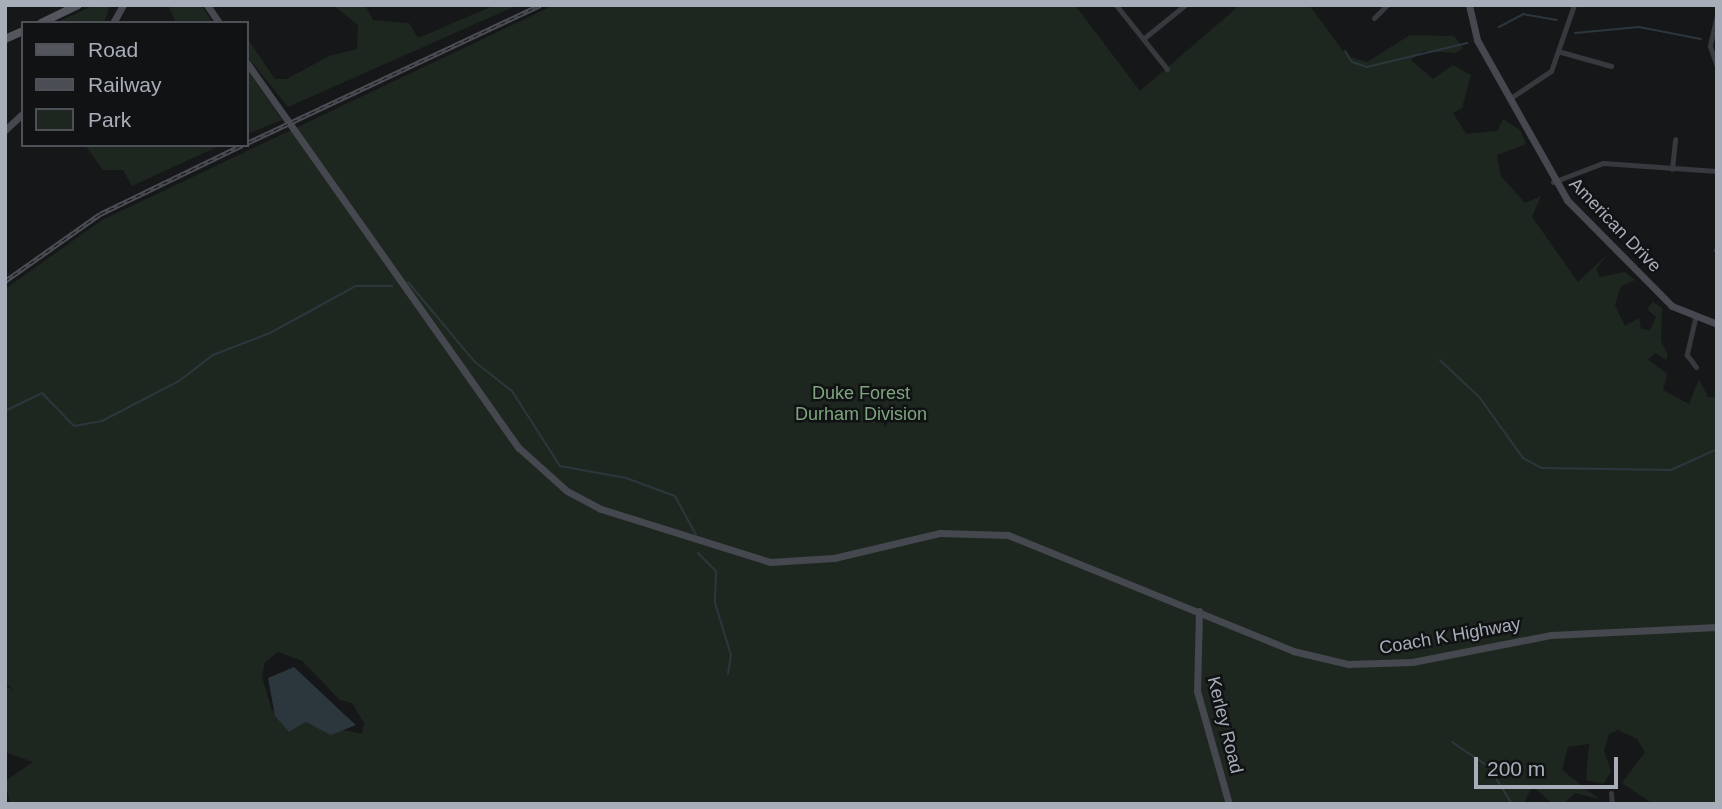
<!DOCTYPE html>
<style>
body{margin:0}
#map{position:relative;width:1722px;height:809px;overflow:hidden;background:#161719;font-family:Helvetica,sans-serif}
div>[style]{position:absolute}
.green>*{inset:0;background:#1e271f}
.water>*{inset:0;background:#2c373d}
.stream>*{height:2px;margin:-1px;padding:0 1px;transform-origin:1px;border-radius:1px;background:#2c373d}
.street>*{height:5px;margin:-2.5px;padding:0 2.5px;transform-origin:2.5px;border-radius:2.5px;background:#37393e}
.secondary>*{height:7px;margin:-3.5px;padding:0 3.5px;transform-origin:3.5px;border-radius:3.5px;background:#45484e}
.primary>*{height:8px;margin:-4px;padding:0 4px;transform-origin:4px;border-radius:4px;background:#53565d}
.rail>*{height:4.5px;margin-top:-2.25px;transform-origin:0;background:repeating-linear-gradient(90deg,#111214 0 5px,#4a4d53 0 10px);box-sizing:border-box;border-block:2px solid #4a4d53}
span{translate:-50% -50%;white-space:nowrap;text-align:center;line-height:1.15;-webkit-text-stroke:5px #111214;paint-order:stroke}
.street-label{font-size:18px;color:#a8aeb9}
.park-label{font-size:18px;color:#7ea57e}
.frame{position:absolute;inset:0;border:7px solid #a8aeb9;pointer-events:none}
.legend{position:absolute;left:21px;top:21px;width:228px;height:126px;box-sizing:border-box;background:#111214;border:2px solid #4d5056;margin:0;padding:9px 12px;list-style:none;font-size:21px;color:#a8aeb9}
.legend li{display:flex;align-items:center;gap:14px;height:35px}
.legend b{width:35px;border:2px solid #4d5056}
.scale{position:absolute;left:1474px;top:757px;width:144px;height:32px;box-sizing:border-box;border:4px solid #a8aeb9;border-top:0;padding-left:9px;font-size:21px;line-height:24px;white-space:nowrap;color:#a8aeb9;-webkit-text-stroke:5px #111214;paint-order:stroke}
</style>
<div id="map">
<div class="green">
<div style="clip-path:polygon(94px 5px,110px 5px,104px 23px,56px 23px)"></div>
<div style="clip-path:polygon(168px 5px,201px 5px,213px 23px,176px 23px)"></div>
<div style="clip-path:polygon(333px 5px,365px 5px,373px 20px,409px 23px,418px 38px,495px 5px,518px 5px,288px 107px,247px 56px,247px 38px,275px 79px,287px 79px,329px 56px,357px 49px,358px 25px)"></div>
<div style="clip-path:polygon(evenodd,554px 5px,1075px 5px,1140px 91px,1240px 5px,1309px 5px,1347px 56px,1367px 62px,1410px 35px,1454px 36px,1463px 48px,1456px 53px,1423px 51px,1411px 60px,1433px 79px,1453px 65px,1471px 75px,1462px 108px,1453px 113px,1466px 134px,1497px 131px,1503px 119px,1520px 130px,1526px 144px,1497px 155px,1501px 176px,1525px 203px,1541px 196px,1532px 217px,1578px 282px,1607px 255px,1596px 269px,1600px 277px,1625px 272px,1635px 280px,1621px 286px,1615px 305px,1625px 326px,1639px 318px,1641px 329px,1650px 330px,1656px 317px,1647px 309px,1653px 302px,1662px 308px,1661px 341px,1668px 355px,1666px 360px,1655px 353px,1648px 359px,1667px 374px,1663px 390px,1689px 404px,1699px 379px,1708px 397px,1717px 397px,1717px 804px,1653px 804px,1622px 783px,1645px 752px,1637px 739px,1618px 730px,1609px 734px,1604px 751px,1611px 771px,1604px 784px,1586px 780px,1589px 744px,1568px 747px,1562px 770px,1599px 799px,1575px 793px,1563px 804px,1553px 804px,1532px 786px,1524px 804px,10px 804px,5px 781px,33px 762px,5px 752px,5px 685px,14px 691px,5px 681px,5px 289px,102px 220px,554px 5px,278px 652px,302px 661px,340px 700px,352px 703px,364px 723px,362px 734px,306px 722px,289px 732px,272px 710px,262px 677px,265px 662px,278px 652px)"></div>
<div style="clip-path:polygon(247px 69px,282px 120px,247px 134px)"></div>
<div style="clip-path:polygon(85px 145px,221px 145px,132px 186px,123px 170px,103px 170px)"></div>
</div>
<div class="water">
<div style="clip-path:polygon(294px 667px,346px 716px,356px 725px,331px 735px,306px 722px,289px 732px,275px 716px,268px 678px)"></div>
</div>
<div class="stream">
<div style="left:1499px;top:27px;width:27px;rotate:-28deg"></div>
<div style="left:1523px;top:14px;width:34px;rotate:10deg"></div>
<div style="left:1575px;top:33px;width:64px;rotate:-5.4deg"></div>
<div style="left:1639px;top:27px;width:63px;rotate:11deg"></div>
<div style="left:1345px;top:51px;width:13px;rotate:58deg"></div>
<div style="left:1352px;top:62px;width:16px;rotate:18deg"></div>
<div style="left:1367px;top:67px;width:103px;rotate:-13.5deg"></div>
<div style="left:408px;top:282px;width:104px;rotate:50.1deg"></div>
<div style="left:475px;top:362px;width:47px;rotate:38.1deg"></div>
<div style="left:512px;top:391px;width:89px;rotate:57.4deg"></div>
<div style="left:560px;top:466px;width:67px;rotate:10.3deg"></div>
<div style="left:626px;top:478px;width:52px;rotate:20.2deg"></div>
<div style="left:675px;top:496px;width:44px;rotate:61.7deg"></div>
<div style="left:1440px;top:360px;width:55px;rotate:43.5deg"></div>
<div style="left:1480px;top:398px;width:74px;rotate:54.4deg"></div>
<div style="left:1523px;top:458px;width:21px;rotate:28deg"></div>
<div style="left:1542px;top:468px;width:129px;rotate:0.9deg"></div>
<div style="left:1671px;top:470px;width:51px;rotate:-24.5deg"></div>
<div style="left:5px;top:411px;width:41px;rotate:-25.9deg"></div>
<div style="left:42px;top:393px;width:46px;rotate:45.9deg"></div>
<div style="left:74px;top:426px;width:28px;rotate:-10deg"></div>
<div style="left:102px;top:421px;width:87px;rotate:-27.5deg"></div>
<div style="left:179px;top:381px;width:43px;rotate:-37.4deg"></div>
<div style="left:213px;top:355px;width:61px;rotate:-21.1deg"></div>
<div style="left:270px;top:333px;width:98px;rotate:-28.7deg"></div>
<div style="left:356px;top:286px;width:36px"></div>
<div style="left:698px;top:553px;width:25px;rotate:45deg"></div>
<div style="left:716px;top:571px;width:32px;rotate:92deg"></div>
<div style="left:715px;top:603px;width:54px;rotate:72.9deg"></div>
<div style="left:731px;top:655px;width:19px;rotate:99deg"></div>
<div style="left:1452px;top:742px;width:45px;rotate:34deg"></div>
<div style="left:1489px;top:767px;width:44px;rotate:58.1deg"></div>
</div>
<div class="street">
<div style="left:1116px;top:5px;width:82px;rotate:51.4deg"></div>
<div style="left:1717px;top:15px;width:32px;rotate:103deg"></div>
<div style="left:1710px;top:46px;width:21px;rotate:71deg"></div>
<div style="left:1374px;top:18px;width:18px;rotate:-45deg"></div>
<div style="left:1143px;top:39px;width:54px;rotate:-39deg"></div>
<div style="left:1561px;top:52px;width:52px;rotate:15.6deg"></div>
<div style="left:1512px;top:97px;width:47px;rotate:-33.7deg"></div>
<div style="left:1551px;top:71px;width:70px;rotate:-70.8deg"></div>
<div style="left:1672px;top:169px;width:30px;rotate:-84deg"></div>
<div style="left:1553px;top:182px;width:53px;rotate:-20.8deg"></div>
<div style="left:1603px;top:163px;width:114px;rotate:4deg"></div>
<div style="left:1716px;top:250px;width:1px;rotate:45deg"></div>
<div style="left:1695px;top:319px;width:37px;rotate:103deg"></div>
<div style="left:1687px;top:355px;width:15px;rotate:53deg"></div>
<div style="left:1611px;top:793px;width:11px;rotate:85deg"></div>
</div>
<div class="secondary">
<div style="left:207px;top:5px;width:22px;rotate:56deg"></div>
<div style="left:1469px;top:5px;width:36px;rotate:77deg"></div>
<div style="left:1477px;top:40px;width:184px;rotate:60.6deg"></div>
<div style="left:1567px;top:200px;width:149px;rotate:45.3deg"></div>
<div style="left:1672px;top:306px;width:48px;rotate:21.8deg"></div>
<div style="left:113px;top:23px;width:21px;rotate:-61deg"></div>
<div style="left:247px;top:63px;width:471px;rotate:54.8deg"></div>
<div style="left:519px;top:448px;width:64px;rotate:41.9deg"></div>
<div style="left:567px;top:491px;width:38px;rotate:28deg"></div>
<div style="left:601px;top:509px;width:177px;rotate:17.4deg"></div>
<div style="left:770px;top:562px;width:64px;rotate:-3.6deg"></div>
<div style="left:834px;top:558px;width:109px;rotate:-13.3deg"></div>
<div style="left:940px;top:533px;width:68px;rotate:1.7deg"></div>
<div style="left:1008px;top:535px;width:308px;rotate:22.1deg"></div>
<div style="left:1293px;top:651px;width:57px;rotate:13.3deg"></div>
<div style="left:1348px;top:664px;width:64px;rotate:-1.8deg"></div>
<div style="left:1412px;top:662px;width:142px;rotate:-11deg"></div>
<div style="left:1551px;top:635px;width:166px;rotate:-2.8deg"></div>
<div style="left:5px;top:130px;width:25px;rotate:-43deg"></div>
<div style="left:1199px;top:611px;width:80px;rotate:91.4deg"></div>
<div style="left:1197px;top:691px;width:117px;rotate:74.2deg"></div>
</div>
<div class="primary">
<div style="left:41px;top:23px;width:41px;rotate:-25.9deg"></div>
<div style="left:5px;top:39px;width:20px;rotate:-24deg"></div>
</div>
<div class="rail">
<div style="left:247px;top:143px;width:324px;rotate:-25.2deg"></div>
<div style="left:5px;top:281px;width:116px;rotate:-35.2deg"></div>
<div style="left:100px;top:214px;width:158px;rotate:-25.9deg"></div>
</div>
<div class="street-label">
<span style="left:1615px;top:225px;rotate:46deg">American Drive</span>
<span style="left:1450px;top:636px;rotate:-10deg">Coach K Highway</span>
<span style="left:1225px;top:725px;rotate:76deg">Kerley Road</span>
</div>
<div class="park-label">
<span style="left:861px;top:404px">Duke Forest<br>Durham Division</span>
</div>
<div class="frame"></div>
<ul class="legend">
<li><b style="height:9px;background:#53565d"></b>Road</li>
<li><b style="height:9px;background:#4a4d53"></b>Railway</li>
<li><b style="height:19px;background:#1e271f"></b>Park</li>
</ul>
<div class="scale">200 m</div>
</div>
